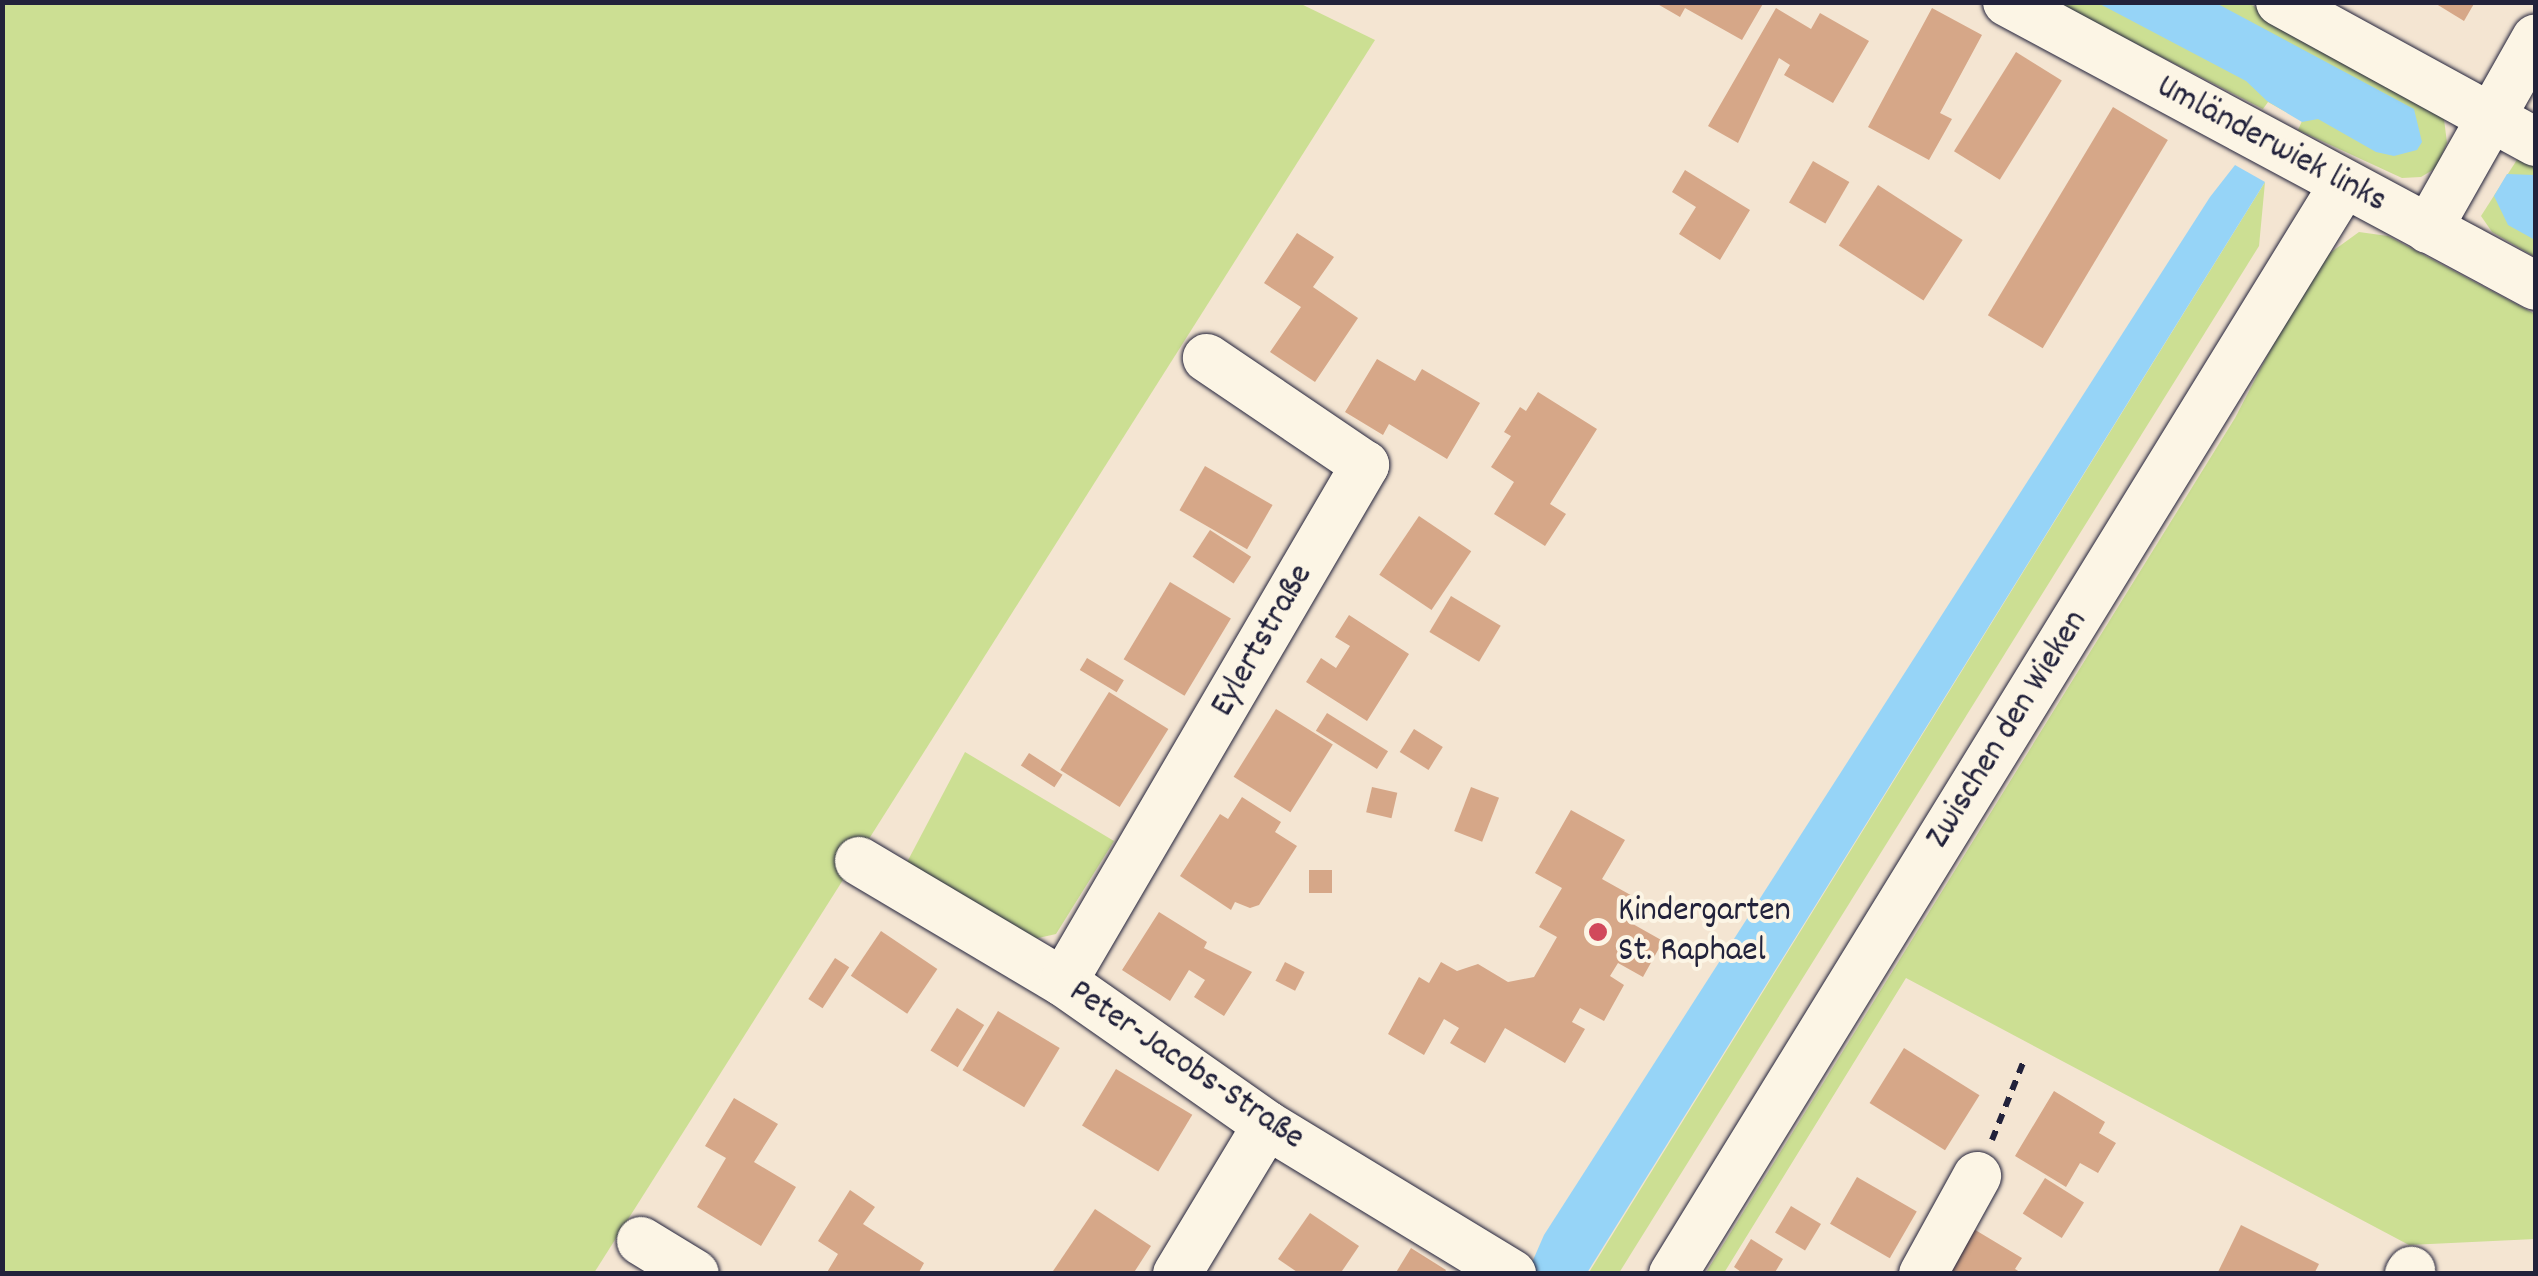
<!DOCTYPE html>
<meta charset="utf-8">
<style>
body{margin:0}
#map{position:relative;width:2538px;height:1276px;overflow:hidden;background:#f4e5d2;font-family:Dekko,sans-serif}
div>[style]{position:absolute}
.green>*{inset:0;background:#ccdf93}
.water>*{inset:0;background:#96d4f7}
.building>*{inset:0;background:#d6a788;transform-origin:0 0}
.path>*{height:6px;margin-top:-3px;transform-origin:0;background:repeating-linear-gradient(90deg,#22223b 0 10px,transparent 0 18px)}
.roads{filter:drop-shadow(0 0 2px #22223b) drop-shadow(0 0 2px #22223b)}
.minor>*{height:48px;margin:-24px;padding:0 24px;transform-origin:24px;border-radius:24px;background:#fcf5e5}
.dots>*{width:28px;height:28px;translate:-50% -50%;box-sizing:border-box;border:5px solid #fcf5e5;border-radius:50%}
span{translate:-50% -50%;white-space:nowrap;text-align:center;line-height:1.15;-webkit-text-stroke:8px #fcf5e5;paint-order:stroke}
.street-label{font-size:35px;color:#22223b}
.poi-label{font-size:35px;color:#22223b}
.left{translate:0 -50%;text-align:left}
.frame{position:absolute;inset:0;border:5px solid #22223b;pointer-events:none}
</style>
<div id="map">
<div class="green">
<div style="clip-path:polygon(1297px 2px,1375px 40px,594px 1273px,3px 1273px,2px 3px)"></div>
<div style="clip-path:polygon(2057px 3px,2248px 3px,2398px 83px,2444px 119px,2447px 143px,2436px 168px,2421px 177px,2402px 178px,2298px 130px,2302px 121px,2268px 102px,2263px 109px)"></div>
<div style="clip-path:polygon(2520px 155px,2535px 160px,2535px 257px,2492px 232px,2481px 216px)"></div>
<div style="clip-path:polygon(2265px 182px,2259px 246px,1619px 1273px,1588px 1274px)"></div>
<div style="clip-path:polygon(2359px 232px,2388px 236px,2535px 314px,2535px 1239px,2409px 1245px,1906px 978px,1724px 1273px,1705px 1274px,2235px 418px,2300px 293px,2330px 253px)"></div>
<div style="clip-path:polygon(965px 752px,1114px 841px,1056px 934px,1025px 941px,905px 866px)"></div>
</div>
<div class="water">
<div style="clip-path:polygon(2098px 3px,2216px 3px,2414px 109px,2422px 142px,2417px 150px,2394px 156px,2376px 152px,2318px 119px,2302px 122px,2267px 101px,2246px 81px)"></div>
<div style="clip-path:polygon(2235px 165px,2265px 182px,1587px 1273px,1527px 1274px,1544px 1235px,2210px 197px)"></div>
<div style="clip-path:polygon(2507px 174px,2535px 175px,2535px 240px,2508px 225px,2494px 196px)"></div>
</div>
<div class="building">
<div style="clip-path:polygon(1654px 2px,1764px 2px,1742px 40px,1685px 8px,1680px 17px)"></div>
<div style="clip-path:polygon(2433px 2px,2475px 2px,2464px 21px)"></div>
<div style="clip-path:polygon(1776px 8px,1811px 29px,1820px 13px,1869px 41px,1833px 103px,1784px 75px,1790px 65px,1779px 58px,1738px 143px,1708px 126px)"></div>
<div style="clip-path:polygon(1932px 8px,1982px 35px,1940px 113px,1952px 119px,1929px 160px,1868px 127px)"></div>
<div style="left:2016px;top:52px;width:54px;height:117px;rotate:32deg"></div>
<div style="left:2113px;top:107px;width:64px;height:243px;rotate:31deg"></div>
<div style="left:1813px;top:161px;width:42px;height:48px;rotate:30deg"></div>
<div style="clip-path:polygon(1685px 170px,1750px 210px,1720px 260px,1679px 234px,1696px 207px,1672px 192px)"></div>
<div style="left:1878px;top:185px;width:101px;height:72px;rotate:33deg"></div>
<div style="clip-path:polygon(1297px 233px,1334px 257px,1313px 287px,1358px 318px,1315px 382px,1270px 352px,1301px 307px,1264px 283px)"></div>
<div style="clip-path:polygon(1377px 359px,1415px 381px,1422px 369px,1480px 403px,1447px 459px,1389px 424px,1383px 435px,1345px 412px)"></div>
<div style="clip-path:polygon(1538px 392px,1597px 429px,1550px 504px,1566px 514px,1545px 546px,1494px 514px,1514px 482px,1491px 467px,1511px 436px,1504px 432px,1520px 407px,1526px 411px)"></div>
<div style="left:1205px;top:466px;width:78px;height:51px;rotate:30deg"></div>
<div style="left:1419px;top:516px;width:63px;height:71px;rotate:34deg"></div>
<div style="left:1210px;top:530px;width:49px;height:32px;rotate:33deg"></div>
<div style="left:1170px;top:582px;width:71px;height:90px;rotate:31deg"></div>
<div style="left:1451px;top:596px;width:58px;height:42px;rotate:31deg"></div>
<div style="clip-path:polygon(1349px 615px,1409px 654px,1367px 721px,1306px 682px,1321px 658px,1336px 668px,1350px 646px,1335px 637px)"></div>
<div style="left:1087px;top:658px;width:43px;height:14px;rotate:31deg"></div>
<div style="left:1109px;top:692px;width:70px;height:92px;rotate:32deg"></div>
<div style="left:1276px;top:709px;width:67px;height:80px;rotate:32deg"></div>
<div style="left:1327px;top:713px;width:72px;height:21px;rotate:32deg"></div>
<div style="left:1414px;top:729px;width:34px;height:27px;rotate:32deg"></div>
<div style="left:1029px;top:753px;width:40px;height:15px;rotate:33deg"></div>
<div style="left:1372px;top:787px;width:26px;height:26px;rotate:13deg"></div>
<div style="left:1471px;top:787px;width:30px;height:47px;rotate:21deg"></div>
<div style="clip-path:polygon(1242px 797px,1281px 822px,1275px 832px,1297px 846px,1259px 905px,1250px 908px,1235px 902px,1231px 910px,1180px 876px,1220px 814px,1228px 819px)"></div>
<div style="clip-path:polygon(1571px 810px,1625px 840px,1602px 879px,1636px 898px,1624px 919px,1663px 941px,1643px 977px,1618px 963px,1610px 976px,1624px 985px,1604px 1021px,1580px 1008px,1572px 1022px,1585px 1029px,1565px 1063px,1505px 1028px,1485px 1063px,1450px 1043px,1459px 1028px,1444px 1019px,1424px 1055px,1388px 1034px,1419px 977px,1429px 983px,1441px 962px,1457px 971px,1478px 964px,1508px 982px,1534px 977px,1557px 937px,1539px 927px,1562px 888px,1535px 873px)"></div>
<div style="left:1309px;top:870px;width:23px;height:23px"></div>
<div style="clip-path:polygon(1159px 912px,1207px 942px,1204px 948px,1252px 972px,1224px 1016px,1194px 997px,1205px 980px,1189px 970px,1170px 1001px,1122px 970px)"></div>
<div style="left:881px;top:931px;width:68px;height:54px;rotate:34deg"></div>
<div style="left:835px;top:958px;width:17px;height:49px;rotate:33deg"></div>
<div style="left:1285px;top:962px;width:22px;height:21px;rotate:27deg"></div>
<div style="left:957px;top:1008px;width:32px;height:50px;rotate:32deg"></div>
<div style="left:998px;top:1011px;width:72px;height:69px;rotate:31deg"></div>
<div style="left:1904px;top:1048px;width:89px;height:65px;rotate:32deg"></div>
<div style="left:1116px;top:1069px;width:89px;height:66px;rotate:31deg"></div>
<div style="clip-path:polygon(2054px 1091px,2105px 1122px,2099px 1133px,2116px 1143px,2098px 1173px,2080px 1163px,2066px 1187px,2015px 1156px)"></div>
<div style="clip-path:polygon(734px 1098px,778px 1124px,754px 1162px,796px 1187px,761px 1246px,697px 1207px,726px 1158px,705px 1146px)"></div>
<div style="left:1857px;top:1177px;width:69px;height:54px;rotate:30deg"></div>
<div style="left:2045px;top:1178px;width:46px;height:42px;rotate:32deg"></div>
<div style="clip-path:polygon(850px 1190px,875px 1207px,863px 1224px,924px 1263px,918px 1274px,826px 1274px,838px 1254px,818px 1241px)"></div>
<div style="left:1791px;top:1206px;width:35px;height:31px;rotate:31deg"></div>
<div style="clip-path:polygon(1095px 1209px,1151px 1246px,1133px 1274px,1051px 1274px)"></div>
<div style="clip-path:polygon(1310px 1213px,1359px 1246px,1340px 1274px,1300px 1274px,1278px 1259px)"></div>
<div style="clip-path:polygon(2241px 1225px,2319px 1264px,2314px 1274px,2217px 1274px)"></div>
<div style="clip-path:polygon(1972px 1228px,2022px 1258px,2015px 1269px,2023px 1274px,1945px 1274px)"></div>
<div style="clip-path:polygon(1751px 1239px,1783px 1259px,1774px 1274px,1744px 1274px,1734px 1267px)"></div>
<div style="clip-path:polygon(1411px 1248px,1446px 1270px,1444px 1274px,1395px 1274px)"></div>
</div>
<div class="path">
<div style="left:1992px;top:1140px;width:88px;rotate:-68.1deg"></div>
</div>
<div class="roads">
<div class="minor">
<div style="left:2007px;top:2px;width:600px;rotate:28.23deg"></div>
<div style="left:2280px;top:2px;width:292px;rotate:28.7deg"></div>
<div style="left:2428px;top:229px;width:219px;rotate:-60.5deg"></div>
<div style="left:859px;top:861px;width:237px;rotate:30.7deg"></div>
<div style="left:1063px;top:982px;width:249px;rotate:35deg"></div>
<div style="left:1267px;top:1125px;width:287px;rotate:31.3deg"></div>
<div style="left:1063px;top:982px;width:599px;rotate:-59.71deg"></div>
<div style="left:1365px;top:465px;width:191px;rotate:-145.9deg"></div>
<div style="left:641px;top:1241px;width:63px;rotate:31.4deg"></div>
<div style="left:1177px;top:1274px;width:174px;rotate:-58.9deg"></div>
<div style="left:1673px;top:1274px;width:1276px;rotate:-58.39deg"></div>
<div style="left:1923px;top:1274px;width:112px;rotate:-61.1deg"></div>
<div style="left:2409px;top:1274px;width:4px;rotate:-56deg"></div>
</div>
</div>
<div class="dots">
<div style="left:1598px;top:932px;background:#d1495b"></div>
</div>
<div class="street-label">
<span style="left:2271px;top:145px;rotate:28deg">Umländerwiek links</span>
<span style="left:1263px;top:641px;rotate:-60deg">Eylertstraße</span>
<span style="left:2008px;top:730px;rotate:-58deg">Zwischen den Wieken</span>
<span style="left:1186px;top:1066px;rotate:34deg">Peter-Jacobs-Straße</span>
</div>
<div class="poi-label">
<span class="left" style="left:1618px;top:932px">Kindergarten<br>St. Raphael</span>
</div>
<div class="frame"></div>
</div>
